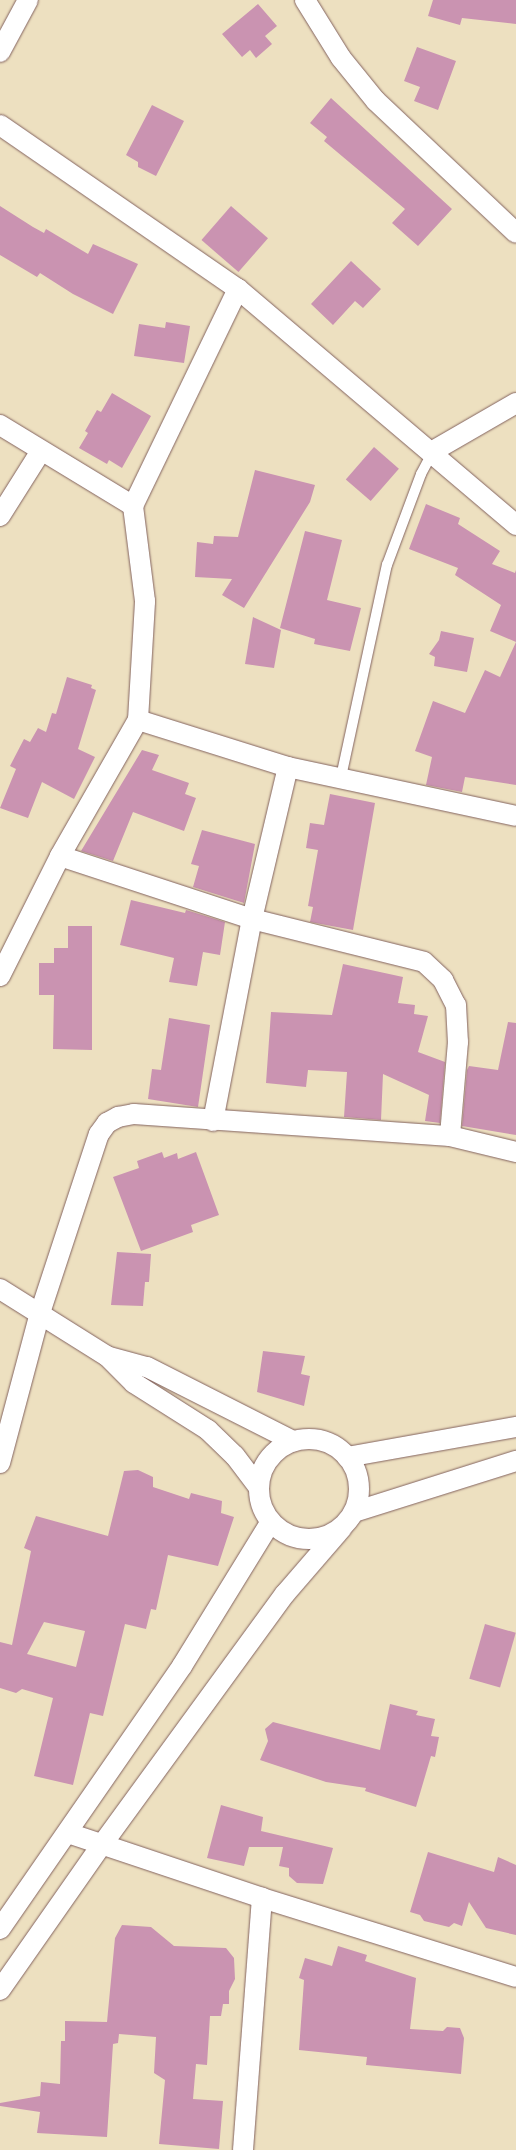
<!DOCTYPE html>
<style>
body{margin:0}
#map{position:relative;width:516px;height:2150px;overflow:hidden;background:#ede0c0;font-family:"Old Standard TT",serif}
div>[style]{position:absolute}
.building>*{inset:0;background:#ca93b1;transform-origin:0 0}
.roads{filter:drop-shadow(0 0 1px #83635f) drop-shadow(0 0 1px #83635f)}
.lane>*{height:10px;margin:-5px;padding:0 5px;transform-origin:5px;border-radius:5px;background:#fff}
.street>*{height:20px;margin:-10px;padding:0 10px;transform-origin:10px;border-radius:10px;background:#fff}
.street>.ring{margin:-10px;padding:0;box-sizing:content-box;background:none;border:20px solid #fff;border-radius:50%}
span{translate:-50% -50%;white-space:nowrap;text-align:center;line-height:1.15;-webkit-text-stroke:3px #fff;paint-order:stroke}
</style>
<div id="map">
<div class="building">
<div style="clip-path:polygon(433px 0,516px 0,516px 24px,462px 18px,460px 25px,428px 16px)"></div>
<div style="clip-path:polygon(258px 4px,277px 26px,265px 36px,272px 44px,256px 58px,250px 50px,242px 57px,222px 34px)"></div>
<div style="clip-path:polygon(417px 47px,456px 61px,438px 110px,414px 101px,420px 87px,404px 81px)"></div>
<div style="clip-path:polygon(331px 98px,452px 209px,418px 246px,392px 223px,405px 209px,324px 141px,327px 137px,310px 123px)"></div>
<div style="clip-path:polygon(152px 105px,184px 121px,156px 176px,138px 167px,138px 162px,126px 155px)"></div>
<div style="clip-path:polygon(0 206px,33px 227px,44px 233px,46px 229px,88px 254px,93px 244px,138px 264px,113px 314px,73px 294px,40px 273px,37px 277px,0 255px)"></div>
<div style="left:231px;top:206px;width:49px;height:45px;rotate:41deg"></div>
<div style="clip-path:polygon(351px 261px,381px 289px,363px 308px,355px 301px,333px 325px,311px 304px)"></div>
<div style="clip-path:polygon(166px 322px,190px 326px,184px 363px,134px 356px,139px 324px,165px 328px)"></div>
<div style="clip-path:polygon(112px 393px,151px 416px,122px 468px,109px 460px,107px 464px,79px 448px,88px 433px,85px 431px,97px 410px,101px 412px)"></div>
<div style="left:374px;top:447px;width:33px;height:43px;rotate:41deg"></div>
<div style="clip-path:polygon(255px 470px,315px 485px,310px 502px,244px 608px,222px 595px,232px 579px,195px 577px,197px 542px,213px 544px,214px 536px,238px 537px)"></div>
<div style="clip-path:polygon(426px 504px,460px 518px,458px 524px,500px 551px,492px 564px,515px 573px,516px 570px,516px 785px,465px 777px,462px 792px,426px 785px,432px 757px,415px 751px,433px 701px,465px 713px,485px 670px,500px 677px,516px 642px,490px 631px,501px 605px,455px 575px,458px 568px,409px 549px)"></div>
<div style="clip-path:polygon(305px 531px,342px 540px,327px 600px,361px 608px,350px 651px,314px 644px,315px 639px,280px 628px)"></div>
<div style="clip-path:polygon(253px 617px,281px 630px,274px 668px,245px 664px)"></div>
<div style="clip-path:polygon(441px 631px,474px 638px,467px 672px,434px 666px,435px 657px,429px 654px,439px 640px)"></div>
<div style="clip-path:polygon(67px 677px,92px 685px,91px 688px,96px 690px,78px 749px,95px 757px,74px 799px,42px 782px,28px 818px,0 808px,16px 769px,10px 766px,24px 739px,30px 742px,38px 728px,46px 732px,52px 713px,56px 714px)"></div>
<div style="clip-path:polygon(142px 750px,159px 755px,152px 770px,189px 783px,185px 794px,196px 798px,184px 831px,133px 812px,113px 861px,81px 851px)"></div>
<div style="clip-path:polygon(330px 794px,375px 803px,353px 930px,310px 922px,313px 907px,308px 906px,318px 850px,306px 848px,310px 823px,324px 825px)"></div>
<div style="clip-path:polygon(202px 830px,255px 844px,244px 903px,193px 887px,199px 866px,191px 864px)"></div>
<div style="clip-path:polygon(131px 900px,185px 913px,186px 910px,225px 922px,220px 955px,203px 952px,197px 986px,169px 982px,174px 958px,120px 945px)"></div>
<div style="clip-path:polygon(68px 926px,92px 926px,92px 1050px,53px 1049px,54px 995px,39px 995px,39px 963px,54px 963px,54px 948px,68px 948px)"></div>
<div style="clip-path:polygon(343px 964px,403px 977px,398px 1003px,415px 1005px,414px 1014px,428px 1016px,418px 1052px,445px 1062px,440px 1123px,425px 1121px,429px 1095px,383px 1074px,381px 1120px,344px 1117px,347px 1072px,308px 1070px,306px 1087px,266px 1083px,271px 1012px,332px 1015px)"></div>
<div style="clip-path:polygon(169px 1018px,210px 1025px,198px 1107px,148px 1099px,152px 1069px,161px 1070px)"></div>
<div style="clip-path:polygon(508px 1022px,516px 1023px,516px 1135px,462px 1126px,467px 1070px,469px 1066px,498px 1070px)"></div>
<div style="clip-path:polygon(162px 1152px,164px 1158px,177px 1153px,178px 1159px,196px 1152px,219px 1215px,191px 1225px,193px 1232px,141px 1251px,113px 1177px,139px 1168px,137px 1161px)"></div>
<div style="clip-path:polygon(117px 1252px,151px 1254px,149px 1282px,145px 1282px,143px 1306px,111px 1305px)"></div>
<div style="clip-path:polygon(263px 1351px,305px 1356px,301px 1374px,310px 1376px,304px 1406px,257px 1392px)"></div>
<div style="clip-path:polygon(evenodd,138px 1470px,153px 1477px,153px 1487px,189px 1499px,191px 1493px,222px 1501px,221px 1513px,234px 1517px,218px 1566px,168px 1555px,156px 1610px,151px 1609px,146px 1629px,125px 1624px,103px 1716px,90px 1713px,73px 1785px,34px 1776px,53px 1698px,22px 1689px,16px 1693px,0 1688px,0 1642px,12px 1645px,31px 1551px,24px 1548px,36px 1516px,108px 1536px,124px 1471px,138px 1470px,44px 1622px,85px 1631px,76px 1667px,27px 1654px,44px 1622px)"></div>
<div style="left:485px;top:1624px;width:32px;height:57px;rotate:16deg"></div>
<div style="clip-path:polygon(390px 1704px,418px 1711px,416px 1715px,435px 1719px,431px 1736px,439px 1737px,435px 1757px,431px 1756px,416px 1807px,365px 1791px,366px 1788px,326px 1782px,260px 1760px,268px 1741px,265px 1729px,273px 1722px,380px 1750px)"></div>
<div style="clip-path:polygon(221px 1805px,263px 1817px,261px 1831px,333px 1848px,323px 1884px,297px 1883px,289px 1876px,289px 1868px,279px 1866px,283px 1847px,249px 1847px,244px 1866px,207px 1858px)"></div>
<div style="clip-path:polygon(428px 1852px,494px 1872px,498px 1857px,516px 1865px,516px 1935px,486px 1928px,469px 1902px,462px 1926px,454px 1923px,449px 1927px,424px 1921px,420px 1915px,410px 1912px)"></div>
<div style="clip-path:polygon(122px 1925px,151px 1927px,174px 1946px,226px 1948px,234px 1958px,235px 1979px,229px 1991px,229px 2004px,223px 2004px,221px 2016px,210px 2016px,207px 2065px,196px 2064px,193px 2099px,223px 2101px,219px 2149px,159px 2144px,165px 2080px,154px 2073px,156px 2037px,119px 2034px,118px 2043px,113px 2044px,107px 2137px,37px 2133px,40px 2112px,0 2106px,0 2103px,40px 2096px,41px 2082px,60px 2084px,61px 2041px,65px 2041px,65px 2021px,107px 2022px,115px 1938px)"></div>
<div style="clip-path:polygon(338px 1946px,367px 1955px,365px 1961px,416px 1978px,410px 2029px,443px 2031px,447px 2027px,460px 2028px,464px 2038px,461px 2074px,366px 2065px,367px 2057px,299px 2050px,304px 1980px,299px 1978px,305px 1958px,332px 1966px)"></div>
</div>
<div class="roads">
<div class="lane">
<div style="left:341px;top:777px;width:217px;rotate:-77.8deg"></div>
<div style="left:387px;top:565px;width:97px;rotate:-69.5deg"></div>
<div style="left:421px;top:474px;width:26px;rotate:-62deg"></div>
</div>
<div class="street">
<div style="left:305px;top:0;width:68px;rotate:58.2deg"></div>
<div style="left:341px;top:58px;width:55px;rotate:50.9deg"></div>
<div style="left:376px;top:101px;width:192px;rotate:43.3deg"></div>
<div style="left:0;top:52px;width:59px;rotate:-61.7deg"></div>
<div style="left:0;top:125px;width:289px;rotate:34.6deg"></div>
<div style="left:238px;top:289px;width:365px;rotate:40.3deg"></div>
<div style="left:0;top:425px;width:156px;rotate:31.3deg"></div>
<div style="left:433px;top:451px;width:96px;rotate:-30deg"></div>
<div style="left:0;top:516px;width:77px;rotate:-57.8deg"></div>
<div style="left:138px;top:720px;width:157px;rotate:17.4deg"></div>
<div style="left:288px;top:767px;width:233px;rotate:12.1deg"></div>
<div style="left:60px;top:856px;width:202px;rotate:18.2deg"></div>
<div style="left:252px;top:919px;width:177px;rotate:14deg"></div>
<div style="left:424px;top:962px;width:26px;rotate:43deg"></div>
<div style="left:443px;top:980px;width:28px;rotate:63deg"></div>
<div style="left:456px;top:1005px;width:37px;rotate:87deg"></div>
<div style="left:458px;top:1042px;width:94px;rotate:94.9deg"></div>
<div style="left:0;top:976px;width:134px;rotate:-63.4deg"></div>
<div style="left:60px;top:856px;width:157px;rotate:-60.2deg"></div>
<div style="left:138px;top:720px;width:119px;rotate:-86.6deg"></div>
<div style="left:145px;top:601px;width:96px;rotate:-97.2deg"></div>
<div style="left:133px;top:506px;width:241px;rotate:-64.2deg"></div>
<div style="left:213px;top:1121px;width:206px;rotate:-79.1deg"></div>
<div style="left:252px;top:919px;width:156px;rotate:-76.7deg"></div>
<div style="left:0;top:1289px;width:126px;rotate:32.1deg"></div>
<div style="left:107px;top:1356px;width:38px;rotate:45deg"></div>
<div style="left:134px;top:1383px;width:88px;rotate:32.4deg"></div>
<div style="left:208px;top:1430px;width:37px;rotate:44deg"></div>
<div style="left:235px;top:1456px;width:38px;rotate:53deg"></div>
<div style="left:109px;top:1357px;width:39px;rotate:15deg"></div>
<div style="left:147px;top:1367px;width:164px;rotate:26.9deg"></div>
<div class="ring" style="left:259px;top:1439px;width:80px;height:80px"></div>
<div style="left:347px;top:1457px;width:172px;rotate:-10.1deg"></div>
<div style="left:0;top:1463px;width:155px;rotate:-75.1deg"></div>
<div style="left:40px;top:1313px;width:188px;rotate:-71.8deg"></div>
<div style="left:99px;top:1134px;width:14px;rotate:-54deg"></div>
<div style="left:107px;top:1123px;width:13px;rotate:-29deg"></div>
<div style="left:118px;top:1117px;width:16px;rotate:-11deg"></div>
<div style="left:134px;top:1114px;width:317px;rotate:4deg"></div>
<div style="left:450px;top:1136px;width:68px;rotate:13.6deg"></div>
<div style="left:354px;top:1512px;width:170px;rotate:-17.5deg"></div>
<div style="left:68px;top:1833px;width:205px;rotate:18.5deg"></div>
<div style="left:262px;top:1898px;width:266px;rotate:17.3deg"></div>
<div style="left:0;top:1929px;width:320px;rotate:-55.3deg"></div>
<div style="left:182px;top:1666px;width:168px;rotate:-58.4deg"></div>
<div style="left:0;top:1990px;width:176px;rotate:-55deg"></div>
<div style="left:101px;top:1846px;width:312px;rotate:-53.9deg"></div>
<div style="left:285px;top:1594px;width:87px;rotate:-49.2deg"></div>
<div style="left:243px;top:2150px;width:253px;rotate:-85.7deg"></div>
</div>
</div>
</div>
